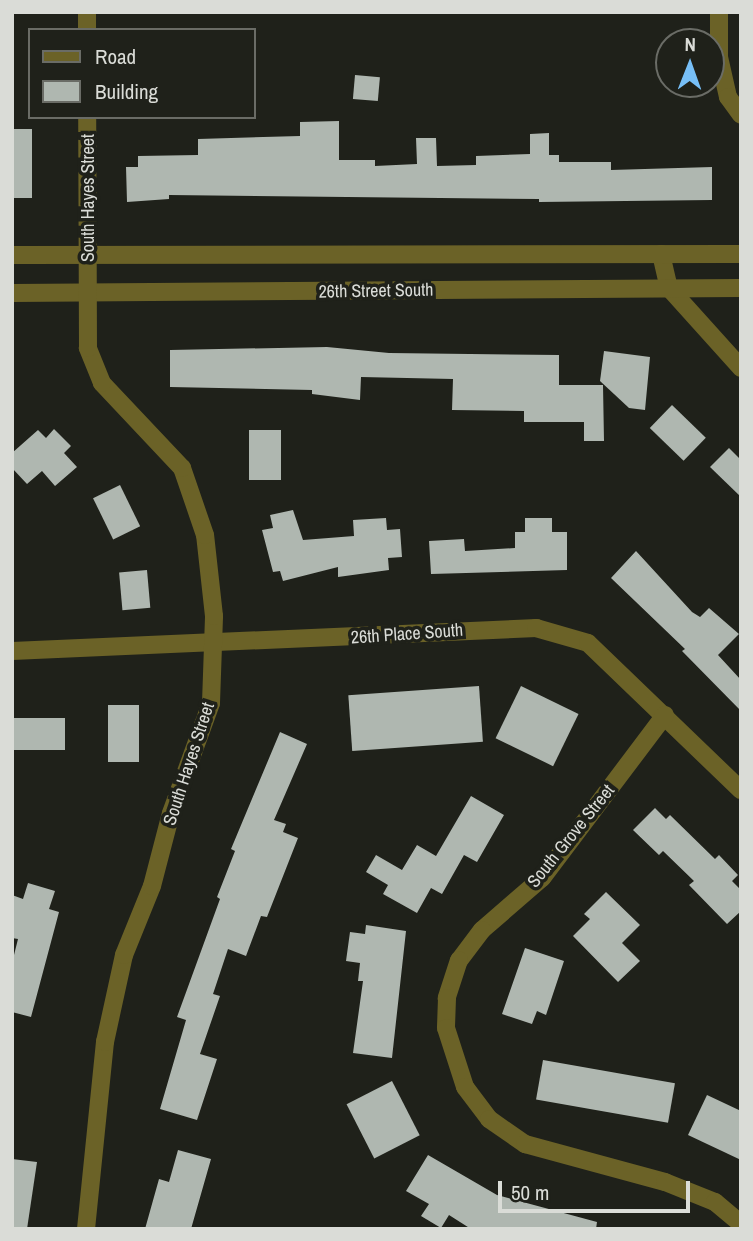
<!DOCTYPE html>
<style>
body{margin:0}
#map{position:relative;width:753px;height:1241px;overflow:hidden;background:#1f211a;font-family:"Archivo Narrow",sans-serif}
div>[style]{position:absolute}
.building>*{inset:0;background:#afb7b0;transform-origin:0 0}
.street>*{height:18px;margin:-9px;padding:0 9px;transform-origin:9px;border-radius:9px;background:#6b6227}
span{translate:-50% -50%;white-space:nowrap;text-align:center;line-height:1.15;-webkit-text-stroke:7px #1f211a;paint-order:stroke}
.street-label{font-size:18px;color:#dadcd7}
.frame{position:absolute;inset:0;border:14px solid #dadcd7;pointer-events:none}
.legend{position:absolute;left:28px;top:28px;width:228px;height:91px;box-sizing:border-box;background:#1f211a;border:2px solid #6a6c66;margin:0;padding:9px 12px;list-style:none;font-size:21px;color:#dadcd7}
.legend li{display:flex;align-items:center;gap:14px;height:35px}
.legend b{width:35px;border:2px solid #6a6c66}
.north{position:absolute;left:655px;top:28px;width:70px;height:70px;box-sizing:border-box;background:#1f211a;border:2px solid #6a6c66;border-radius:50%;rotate:1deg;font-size:19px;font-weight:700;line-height:28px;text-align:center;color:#dadcd7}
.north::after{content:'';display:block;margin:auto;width:24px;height:32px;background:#77bff7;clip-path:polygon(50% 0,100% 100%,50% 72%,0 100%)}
.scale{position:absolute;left:498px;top:1181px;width:192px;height:32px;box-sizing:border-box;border:4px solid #dadcd7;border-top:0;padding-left:9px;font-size:21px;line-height:24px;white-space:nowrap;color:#dadcd7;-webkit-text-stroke:5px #1f211a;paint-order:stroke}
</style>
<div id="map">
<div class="building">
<div style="left:355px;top:75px;width:25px;height:24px;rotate:5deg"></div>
<div style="clip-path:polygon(339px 121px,339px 160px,375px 160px,375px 166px,417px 164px,416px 138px,436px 138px,437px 166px,476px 165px,476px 156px,530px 154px,530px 134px,549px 133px,549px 155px,559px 155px,559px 162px,611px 162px,611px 170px,712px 167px,712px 200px,539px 202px,539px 199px,169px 195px,169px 199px,127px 202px,126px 167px,138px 167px,138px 156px,198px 155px,198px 139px,300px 136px,300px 122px)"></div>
<div style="left:12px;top:129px;width:20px;height:69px"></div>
<div style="clip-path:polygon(327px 347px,389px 353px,559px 355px,559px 385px,603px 385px,604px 441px,584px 441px,584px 422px,524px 422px,524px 411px,452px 410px,453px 379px,361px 377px,360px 400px,312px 394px,312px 390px,170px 387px,170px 350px)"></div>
<div style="clip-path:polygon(604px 351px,650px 357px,645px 410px,629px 408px,600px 381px)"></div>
<div style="left:672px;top:405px;width:47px;height:32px;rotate:44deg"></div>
<div style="clip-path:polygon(54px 429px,71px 446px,64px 453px,77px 467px,55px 486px,42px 471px,27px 484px,12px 468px,12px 453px,38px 430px,46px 438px)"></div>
<div style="left:249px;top:430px;width:32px;height:50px"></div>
<div style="clip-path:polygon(729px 448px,741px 460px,741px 497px,710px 467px)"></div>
<div style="left:120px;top:485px;width:46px;height:30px;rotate:64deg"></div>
<div style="clip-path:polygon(293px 510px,303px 540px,354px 536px,353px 520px,386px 518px,387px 530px,400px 529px,402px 557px,388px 558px,389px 570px,338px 577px,338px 567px,283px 581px,280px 571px,273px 572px,262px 530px,273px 528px,270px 515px)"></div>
<div style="clip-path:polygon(525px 518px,552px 518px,552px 532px,567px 532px,567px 570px,431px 574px,429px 541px,464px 539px,465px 551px,515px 548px,515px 532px,525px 532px)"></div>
<div style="clip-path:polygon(636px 551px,692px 612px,700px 617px,709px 608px,739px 634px,718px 655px,741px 680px,741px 711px,682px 651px,685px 649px,611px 578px)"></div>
<div style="left:147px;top:570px;width:38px;height:28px;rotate:85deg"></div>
<div style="left:479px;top:686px;width:56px;height:131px;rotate:86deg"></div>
<div style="left:521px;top:686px;width:64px;height:58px;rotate:26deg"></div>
<div style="left:108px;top:705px;width:31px;height:57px"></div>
<div style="left:65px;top:718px;width:32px;height:53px;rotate:90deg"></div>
<div style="clip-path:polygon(280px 732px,307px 744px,274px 820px,286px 824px,283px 832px,298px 838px,267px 917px,261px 916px,246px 956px,228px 949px,213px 994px,220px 996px,200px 1054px,217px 1059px,197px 1120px,160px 1109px,186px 1020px,177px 1017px,220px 899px,217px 897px,235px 851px,231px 849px)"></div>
<div style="clip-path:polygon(471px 796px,504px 815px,477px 862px,464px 855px,442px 894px,431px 888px,417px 913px,383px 894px,388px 885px,366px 872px,376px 855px,402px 870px,417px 845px,436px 856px)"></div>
<div style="clip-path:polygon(655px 808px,666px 819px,670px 815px,715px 859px,719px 855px,738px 875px,732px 881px,741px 890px,741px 911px,727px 924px,689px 885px,694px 881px,663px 851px,659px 855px,633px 830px)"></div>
<div style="clip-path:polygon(28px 883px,55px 891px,49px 909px,59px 912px,31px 1017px,12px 1012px,12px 963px,18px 939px,12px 938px,12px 895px,23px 899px)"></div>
<div style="clip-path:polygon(606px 892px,640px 925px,622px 943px,640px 961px,618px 982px,573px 936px,590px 919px,584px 914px)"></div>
<div style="clip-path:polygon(366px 925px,406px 931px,392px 1058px,353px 1053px,363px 981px,358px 981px,360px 963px,346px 961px,350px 932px,365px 934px)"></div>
<div style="clip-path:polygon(525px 948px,564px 961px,546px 1015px,537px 1011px,532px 1024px,502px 1014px)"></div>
<div style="left:543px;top:1060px;width:134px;height:40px;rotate:10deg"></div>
<div style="left:392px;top:1081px;width:61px;height:51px;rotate:63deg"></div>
<div style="clip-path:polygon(707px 1095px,741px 1111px,741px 1160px,688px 1135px)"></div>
<div style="clip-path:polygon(178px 1150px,211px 1159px,191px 1229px,145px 1229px,159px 1179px,169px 1182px)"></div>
<div style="clip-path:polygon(428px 1155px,497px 1195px,597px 1222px,596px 1229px,471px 1229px,449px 1215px,441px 1228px,421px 1216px,429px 1204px,406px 1191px)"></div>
<div style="clip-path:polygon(12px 1159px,37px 1162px,27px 1229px,12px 1229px)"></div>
</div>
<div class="street">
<div style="left:87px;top:12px;width:18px;rotate:90deg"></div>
<div style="left:719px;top:12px;width:45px;rotate:90deg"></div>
<div style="left:719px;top:57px;width:41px;rotate:77.3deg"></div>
<div style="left:728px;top:97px;width:22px;rotate:54deg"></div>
<div style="left:661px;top:254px;width:35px;rotate:77deg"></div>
<div style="left:669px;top:288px;width:108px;rotate:48deg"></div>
<div style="left:12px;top:255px;width:729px;rotate:-0.08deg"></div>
<div style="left:12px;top:293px;width:729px;rotate:-0.39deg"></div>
<div style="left:12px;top:651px;width:525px;rotate:-2.51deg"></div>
<div style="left:536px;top:628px;width:54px;rotate:16.1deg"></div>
<div style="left:588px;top:643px;width:212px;rotate:43.9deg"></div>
<div style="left:665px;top:715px;width:204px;rotate:127deg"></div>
<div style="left:542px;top:878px;width:79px;rotate:139.1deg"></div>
<div style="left:482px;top:930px;width:38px;rotate:127deg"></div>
<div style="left:459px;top:960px;width:40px;rotate:108deg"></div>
<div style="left:447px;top:998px;width:30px;rotate:92deg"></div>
<div style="left:446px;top:1028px;width:62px;rotate:72.1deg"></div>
<div style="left:465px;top:1087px;width:40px;rotate:53deg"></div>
<div style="left:489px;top:1119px;width:44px;rotate:34.8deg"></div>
<div style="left:525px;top:1144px;width:145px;rotate:15.2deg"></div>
<div style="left:665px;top:1182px;width:54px;rotate:21.8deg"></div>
<div style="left:715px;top:1202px;width:34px;rotate:40deg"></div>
<div style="left:86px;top:1229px;width:188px;rotate:-84.2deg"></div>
<div style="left:105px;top:1042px;width:89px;rotate:-77.7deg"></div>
<div style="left:124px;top:955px;width:74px;rotate:-67.9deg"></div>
<div style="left:152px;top:886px;width:75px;rotate:-75.4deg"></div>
<div style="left:171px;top:813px;width:117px;rotate:-70deg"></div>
<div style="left:211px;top:703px;width:87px;rotate:-88deg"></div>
<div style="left:214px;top:616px;width:81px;rotate:-96.3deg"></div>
<div style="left:205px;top:535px;width:71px;rotate:-108.9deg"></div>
<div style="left:182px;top:468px;width:117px;rotate:-133.3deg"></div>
<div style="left:102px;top:383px;width:38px;rotate:-112deg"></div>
<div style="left:88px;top:348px;width:231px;rotate:-90.2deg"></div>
</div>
<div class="street-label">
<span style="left:88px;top:198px;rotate:-90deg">South Hayes Street</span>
<span style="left:376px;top:291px;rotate:-1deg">26th Street South</span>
<span style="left:407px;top:634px;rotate:-4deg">26th Place South</span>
<span style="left:189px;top:764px;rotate:-72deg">South Hayes Street</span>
<span style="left:571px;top:836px;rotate:-51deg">South Grove Street</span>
</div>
<div class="frame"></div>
<ul class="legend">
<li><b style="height:9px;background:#6b6227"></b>Road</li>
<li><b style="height:19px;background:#afb7b0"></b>Building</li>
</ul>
<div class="north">N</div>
<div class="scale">50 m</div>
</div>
